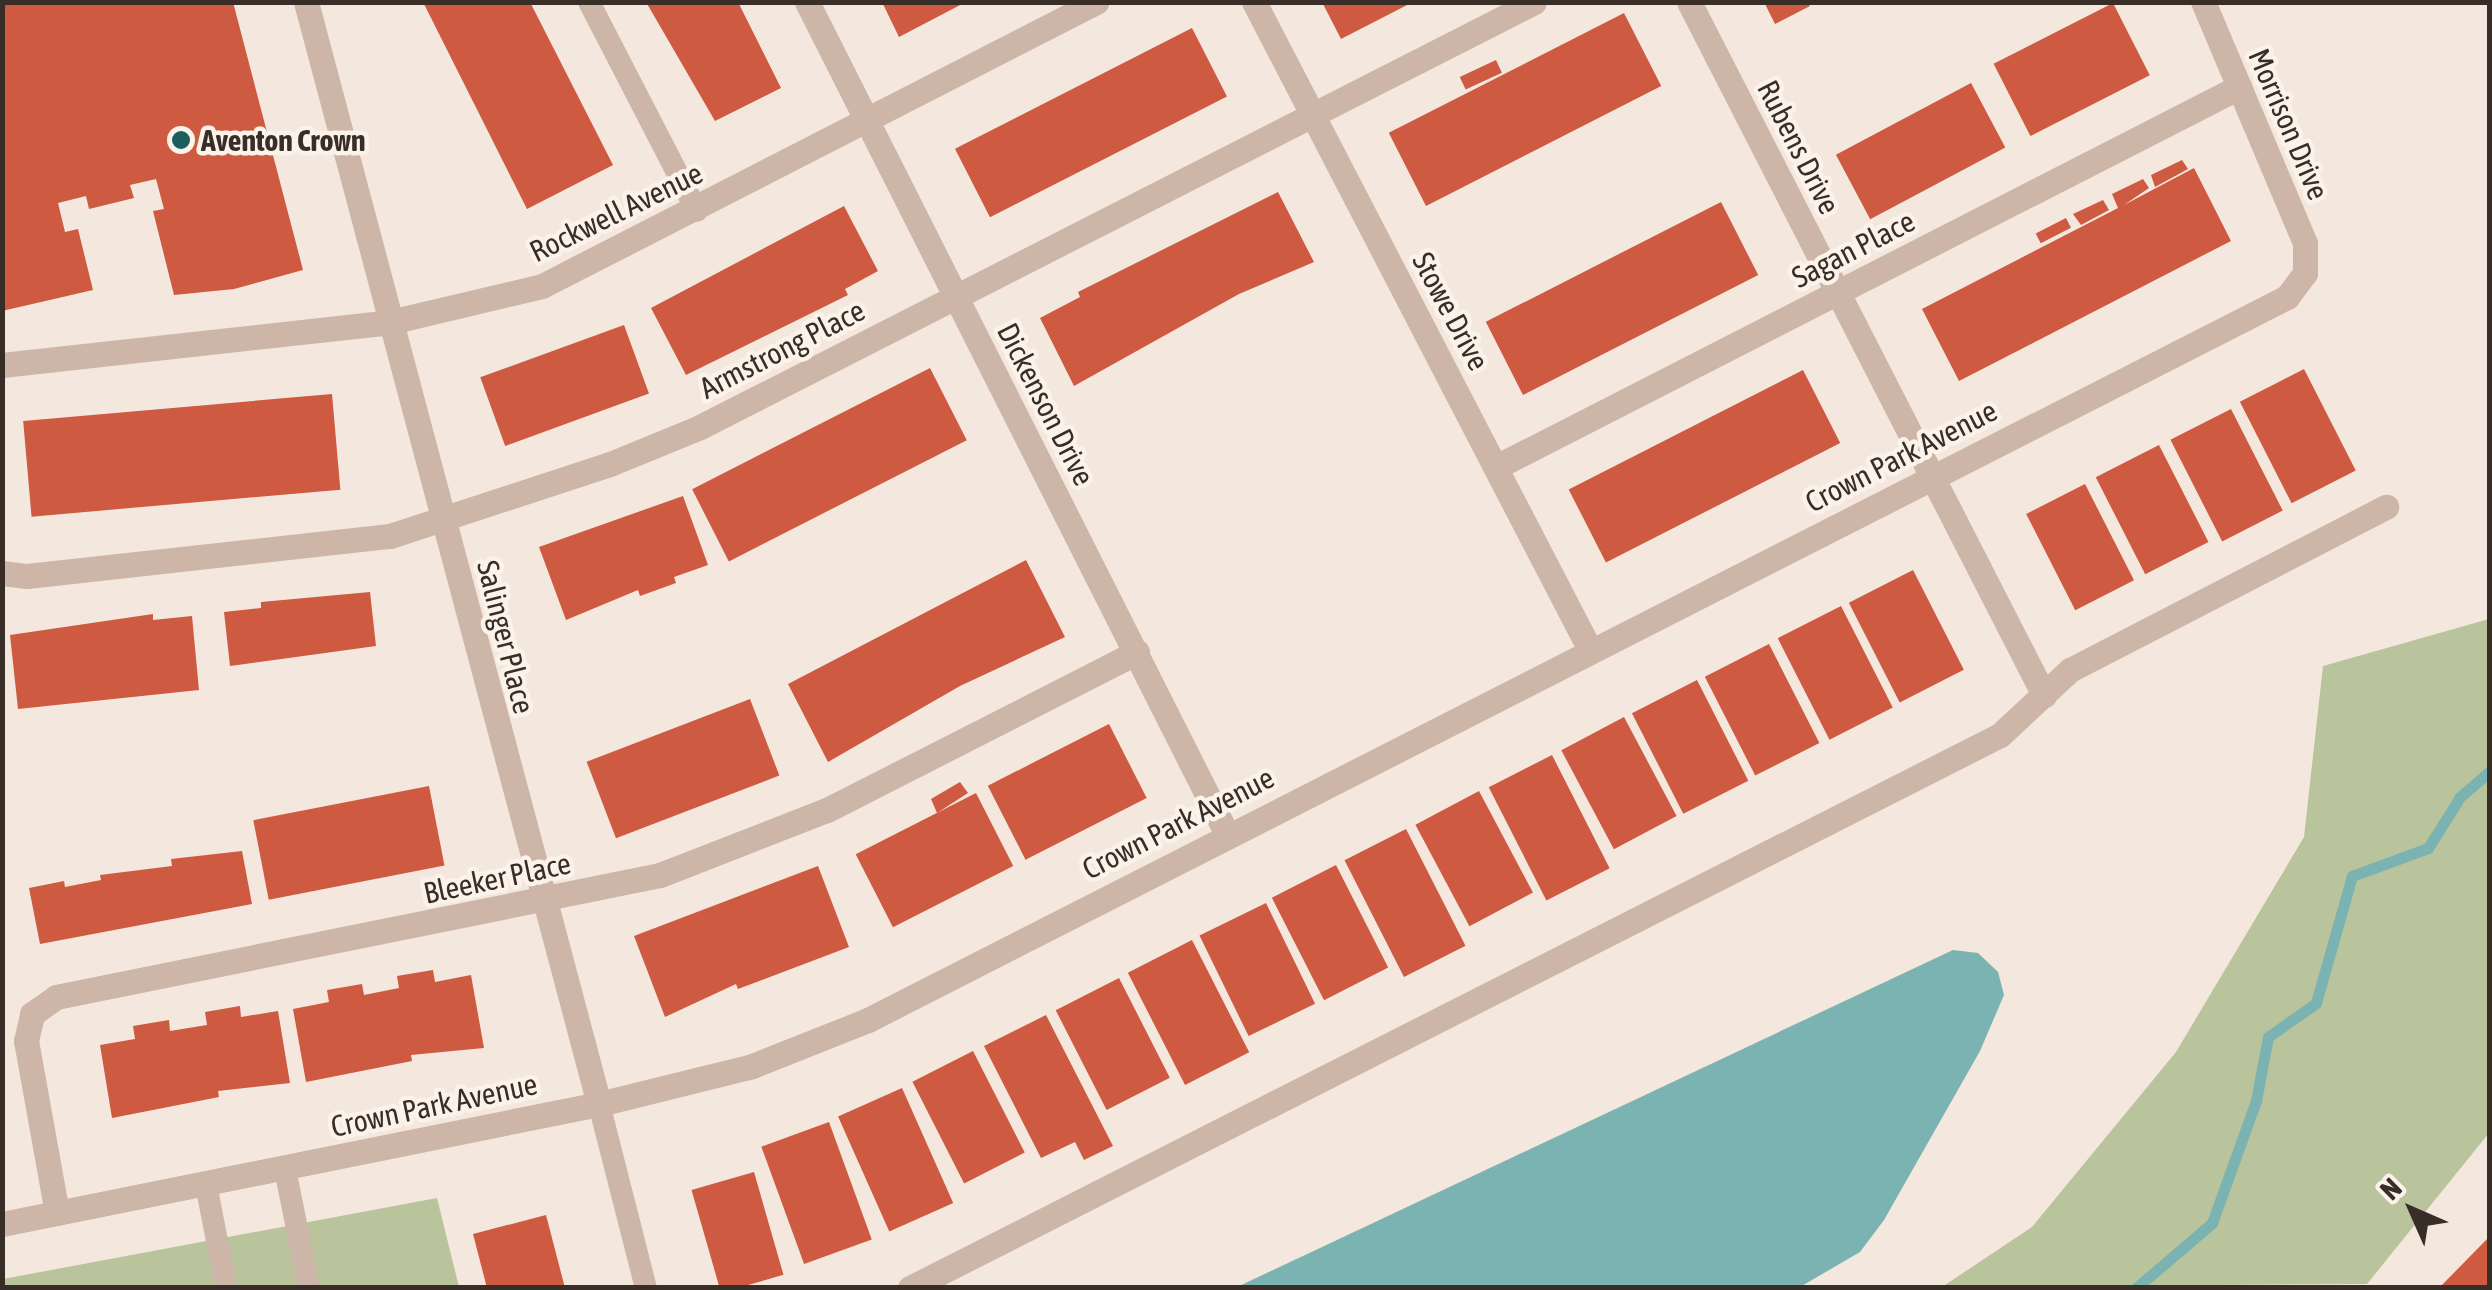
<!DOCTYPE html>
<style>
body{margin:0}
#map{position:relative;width:2492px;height:1290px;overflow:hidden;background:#f4e7dd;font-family:"Asap Condensed",sans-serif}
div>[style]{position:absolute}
.green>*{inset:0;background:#b9c49c}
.water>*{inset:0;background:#7ab3b1}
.stream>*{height:11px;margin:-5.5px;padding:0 5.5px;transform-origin:5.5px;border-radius:5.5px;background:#7ab3b1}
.building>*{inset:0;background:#cd5a41;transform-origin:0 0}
.service>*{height:22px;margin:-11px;padding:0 11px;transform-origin:11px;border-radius:11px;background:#cdb6a8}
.minor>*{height:25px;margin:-12.5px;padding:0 12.5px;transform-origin:12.5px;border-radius:12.5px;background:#cdb6a8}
.dots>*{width:28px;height:28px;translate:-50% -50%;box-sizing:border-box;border:5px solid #fbf2ea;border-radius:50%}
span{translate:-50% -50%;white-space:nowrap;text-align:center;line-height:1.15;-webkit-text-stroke:9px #fbf2ea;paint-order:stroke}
.street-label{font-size:30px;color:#392d28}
.poi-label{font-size:30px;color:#392d28;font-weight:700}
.left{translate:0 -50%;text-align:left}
.frame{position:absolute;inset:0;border:5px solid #392d28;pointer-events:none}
.north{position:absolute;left:2362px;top:1160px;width:100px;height:100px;-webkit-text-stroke:8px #fbf2ea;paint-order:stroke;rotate:315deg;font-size:28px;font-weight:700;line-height:40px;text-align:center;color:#392d28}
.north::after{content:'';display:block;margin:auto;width:35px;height:45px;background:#392d28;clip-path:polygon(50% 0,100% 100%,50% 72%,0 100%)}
</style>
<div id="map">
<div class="green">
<div style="clip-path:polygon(2489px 619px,2489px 1133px,2367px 1284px,1942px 1287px,2032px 1227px,2176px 1052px,2304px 837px,2323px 666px)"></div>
<div style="clip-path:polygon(437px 1198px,459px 1287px,3px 1288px,3px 1279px)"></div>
</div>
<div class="water">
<div style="clip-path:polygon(1953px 950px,1978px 953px,1998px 972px,2004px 995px,1980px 1051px,1884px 1220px,1860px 1252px,1800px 1287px,1237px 1287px)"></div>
</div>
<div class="stream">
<div style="left:2136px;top:1288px;width:100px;rotate:-40.5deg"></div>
<div style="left:2212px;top:1223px;width:130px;rotate:-70.2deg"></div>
<div style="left:2256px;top:1101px;width:65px;rotate:-79.4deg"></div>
<div style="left:2268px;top:1037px;width:59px;rotate:-35.3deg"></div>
<div style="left:2316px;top:1003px;width:132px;rotate:-74.2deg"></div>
<div style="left:2352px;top:876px;width:81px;rotate:-20.2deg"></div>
<div style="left:2428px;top:848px;width:60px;rotate:-57.9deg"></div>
<div style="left:2460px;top:797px;width:40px;rotate:-41deg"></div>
</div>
<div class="building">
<div style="clip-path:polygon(2px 2px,233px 2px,303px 270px,234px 289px,174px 295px,153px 211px,164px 209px,156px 179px,130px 185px,134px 198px,89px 209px,86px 196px,58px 203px,65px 232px,78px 229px,93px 290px,2px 311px)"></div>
<div style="clip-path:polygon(423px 2px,530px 2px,613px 165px,527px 209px)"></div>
<div style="clip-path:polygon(646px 2px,738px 2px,781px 88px,715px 121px)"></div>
<div style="clip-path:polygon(882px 2px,966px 2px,899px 37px)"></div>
<div style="clip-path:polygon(1322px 2px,1413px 2px,1341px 39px)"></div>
<div style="clip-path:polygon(1764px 2px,1807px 2px,1810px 6px,1775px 24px)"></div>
<div style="left:2113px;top:3px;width:81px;height:134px;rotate:63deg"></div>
<div style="left:1624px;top:13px;width:82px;height:264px;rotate:63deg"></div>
<div style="left:1192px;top:28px;width:77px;height:266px;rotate:63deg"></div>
<div style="left:1496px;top:60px;width:14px;height:40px;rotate:65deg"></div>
<div style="left:1971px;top:83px;width:73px;height:153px;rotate:62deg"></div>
<div style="clip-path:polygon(2182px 160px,2188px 169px,2155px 187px,2151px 175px)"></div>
<div style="clip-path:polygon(2194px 168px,2231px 241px,1959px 381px,1922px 309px,2118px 208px,2112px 194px,2143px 179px,2149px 188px,2124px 205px)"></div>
<div style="clip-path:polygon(1278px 192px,1314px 262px,1239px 294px,1074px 386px,1040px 318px,1080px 297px,1078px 292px)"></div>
<div style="clip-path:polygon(2103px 200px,2109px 210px,2081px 225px,2073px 214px)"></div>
<div style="left:1721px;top:202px;width:82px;height:264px;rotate:63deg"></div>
<div style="clip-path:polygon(844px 206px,878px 271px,845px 289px,848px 295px,686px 375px,651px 308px)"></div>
<div style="left:2066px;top:218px;width:11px;height:34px;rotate:63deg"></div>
<div style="left:624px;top:325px;width:73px;height:153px;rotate:70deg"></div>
<div style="left:930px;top:368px;width:81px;height:267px;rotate:63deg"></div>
<div style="left:2304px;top:369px;width:114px;height:72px;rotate:63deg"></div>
<div style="left:1803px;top:370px;width:82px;height:263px;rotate:63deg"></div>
<div style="left:332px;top:394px;width:96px;height:310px;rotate:85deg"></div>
<div style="left:2231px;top:409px;width:114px;height:68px;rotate:63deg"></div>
<div style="left:2159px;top:445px;width:109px;height:71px;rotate:63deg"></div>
<div style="left:2085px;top:484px;width:108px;height:66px;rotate:63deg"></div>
<div style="clip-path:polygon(683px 496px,708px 565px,674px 577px,676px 583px,640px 596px,638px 590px,566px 620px,539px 547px)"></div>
<div style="clip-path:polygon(1026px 560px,1065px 637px,960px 686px,828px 762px,788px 684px)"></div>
<div style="left:1913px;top:570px;width:112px;height:72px;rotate:63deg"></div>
<div style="clip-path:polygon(370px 592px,376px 646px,230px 666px,224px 612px,261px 608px,261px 602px)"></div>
<div style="left:1841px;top:606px;width:114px;height:71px;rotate:63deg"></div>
<div style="clip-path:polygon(153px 614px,153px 620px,192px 616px,199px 690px,18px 709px,10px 635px)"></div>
<div style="left:1769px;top:644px;width:111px;height:72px;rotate:63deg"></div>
<div style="left:1697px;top:680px;width:113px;height:73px;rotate:63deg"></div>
<div style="left:750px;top:699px;width:82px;height:175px;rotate:69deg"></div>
<div style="left:1624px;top:717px;width:112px;height:71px;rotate:62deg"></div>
<div style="left:1109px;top:724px;width:83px;height:136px;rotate:63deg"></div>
<div style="left:1552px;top:755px;width:127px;height:71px;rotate:63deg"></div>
<div style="clip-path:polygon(960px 782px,968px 793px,937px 813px,931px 799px)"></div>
<div style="left:429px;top:786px;width:81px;height:179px;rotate:79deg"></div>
<div style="left:1479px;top:791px;width:115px;height:72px;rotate:62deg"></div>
<div style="left:976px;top:793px;width:82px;height:135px;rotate:63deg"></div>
<div style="left:1406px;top:829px;width:131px;height:69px;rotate:63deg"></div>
<div style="clip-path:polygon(242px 851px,252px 904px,40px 944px,29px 888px,64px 881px,65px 887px,101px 880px,100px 875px,172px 866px,171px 859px)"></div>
<div style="left:1336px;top:865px;width:115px;height:72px;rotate:63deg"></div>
<div style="clip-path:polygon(818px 866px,849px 947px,738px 989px,736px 984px,665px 1017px,634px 936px)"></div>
<div style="left:1266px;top:903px;width:112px;height:74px;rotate:64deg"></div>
<div style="left:1192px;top:940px;width:126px;height:72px;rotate:63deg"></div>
<div style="clip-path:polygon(433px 970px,435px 982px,471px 975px,484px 1048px,411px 1055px,412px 1061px,306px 1082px,293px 1009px,329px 1002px,327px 990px,362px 984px,364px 995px,399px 988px,397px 976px)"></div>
<div style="left:1119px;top:978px;width:112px;height:71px;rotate:63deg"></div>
<div style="clip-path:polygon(240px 1006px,241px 1017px,278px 1011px,290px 1083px,218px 1091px,219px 1097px,112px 1118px,100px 1045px,135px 1039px,133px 1026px,169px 1020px,170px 1031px,207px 1025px,205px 1012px)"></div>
<div style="clip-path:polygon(1046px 1015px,1113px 1146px,1084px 1160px,1075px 1142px,1041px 1158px,984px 1046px)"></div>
<div style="left:973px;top:1051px;width:114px;height:68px;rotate:63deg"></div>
<div style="left:902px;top:1088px;width:126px;height:70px;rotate:66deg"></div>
<div style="left:829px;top:1122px;width:125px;height:72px;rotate:70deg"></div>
<div style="left:754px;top:1172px;width:107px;height:65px;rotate:74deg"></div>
<div style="clip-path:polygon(546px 1215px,565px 1288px,487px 1288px,473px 1234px)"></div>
<div style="clip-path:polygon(2490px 1236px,2490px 1288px,2439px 1288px)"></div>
</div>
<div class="service">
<div style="left:589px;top:2px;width:235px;rotate:62.7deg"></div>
<div style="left:599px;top:1104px;width:190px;rotate:75.7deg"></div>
<div style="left:285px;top:1169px;width:121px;rotate:78.6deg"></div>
<div style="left:206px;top:1184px;width:106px;rotate:79.1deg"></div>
</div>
<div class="minor">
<div style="left:306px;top:2px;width:1140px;rotate:75.11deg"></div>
<div style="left:807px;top:2px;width:932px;rotate:63.22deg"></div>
<div style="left:1254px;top:2px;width:730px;rotate:62.59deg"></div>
<div style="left:1689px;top:2px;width:779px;rotate:62.88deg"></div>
<div style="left:2px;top:365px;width:390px;rotate:-6.3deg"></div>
<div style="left:390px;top:322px;width:156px;rotate:-13.3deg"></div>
<div style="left:542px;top:286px;width:623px;rotate:-27.14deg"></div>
<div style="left:1496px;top:467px;width:835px;rotate:-27.09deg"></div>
<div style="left:2px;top:573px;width:25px;rotate:7deg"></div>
<div style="left:27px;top:576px;width:365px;rotate:-6.3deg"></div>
<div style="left:390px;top:536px;width:231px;rotate:-18.1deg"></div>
<div style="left:610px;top:464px;width:97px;rotate:-22.3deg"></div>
<div style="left:700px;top:427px;width:936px;rotate:-27deg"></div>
<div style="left:57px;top:1213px;width:175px;rotate:-100.2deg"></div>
<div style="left:26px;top:1041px;width:28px;rotate:-77deg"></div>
<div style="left:32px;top:1014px;width:29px;rotate:-35deg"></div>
<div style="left:56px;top:997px;width:616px;rotate:-11.42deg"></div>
<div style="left:660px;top:875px;width:179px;rotate:-21.3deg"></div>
<div style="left:827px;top:810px;width:348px;rotate:-27deg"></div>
<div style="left:2px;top:1224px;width:609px;rotate:-11.37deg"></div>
<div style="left:599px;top:1104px;width:158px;rotate:-13.9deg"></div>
<div style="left:752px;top:1066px;width:125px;rotate:-21.6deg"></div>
<div style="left:868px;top:1020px;width:1593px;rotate:-27deg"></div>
<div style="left:2287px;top:297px;width:30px;rotate:-53deg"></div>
<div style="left:2305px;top:273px;width:30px;rotate:-90deg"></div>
<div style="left:2305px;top:243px;width:262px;rotate:-112.9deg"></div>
<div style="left:910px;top:1288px;width:1222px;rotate:-26.9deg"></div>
<div style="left:2000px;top:735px;width:96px;rotate:-42.9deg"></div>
<div style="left:2070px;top:670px;width:356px;rotate:-27.3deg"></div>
</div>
<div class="dots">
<div style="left:181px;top:140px;background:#1b5e5e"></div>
</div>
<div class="street-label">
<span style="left:2289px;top:124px;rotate:67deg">Morrison Drive</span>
<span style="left:1799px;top:147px;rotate:63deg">Rubens Drive</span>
<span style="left:616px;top:212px;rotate:-26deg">Rockwell Avenue</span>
<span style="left:1853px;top:249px;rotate:-27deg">Sagan Place</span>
<span style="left:1451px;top:311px;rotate:62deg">Stowe Drive</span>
<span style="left:782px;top:349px;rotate:-27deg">Armstrong Place</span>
<span style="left:1046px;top:404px;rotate:63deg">Dickenson Drive</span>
<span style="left:1901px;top:456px;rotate:-27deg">Crown Park Avenue</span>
<span style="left:506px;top:637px;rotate:76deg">Salinger Place</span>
<span style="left:1178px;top:823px;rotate:-27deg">Crown Park Avenue</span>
<span style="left:497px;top:878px;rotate:-12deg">Bleeker Place</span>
<span style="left:434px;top:1105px;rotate:-12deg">Crown Park Avenue</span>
</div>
<div class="poi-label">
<span class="left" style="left:201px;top:140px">Aventon Crown</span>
</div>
<div class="frame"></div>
<div class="north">N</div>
</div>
